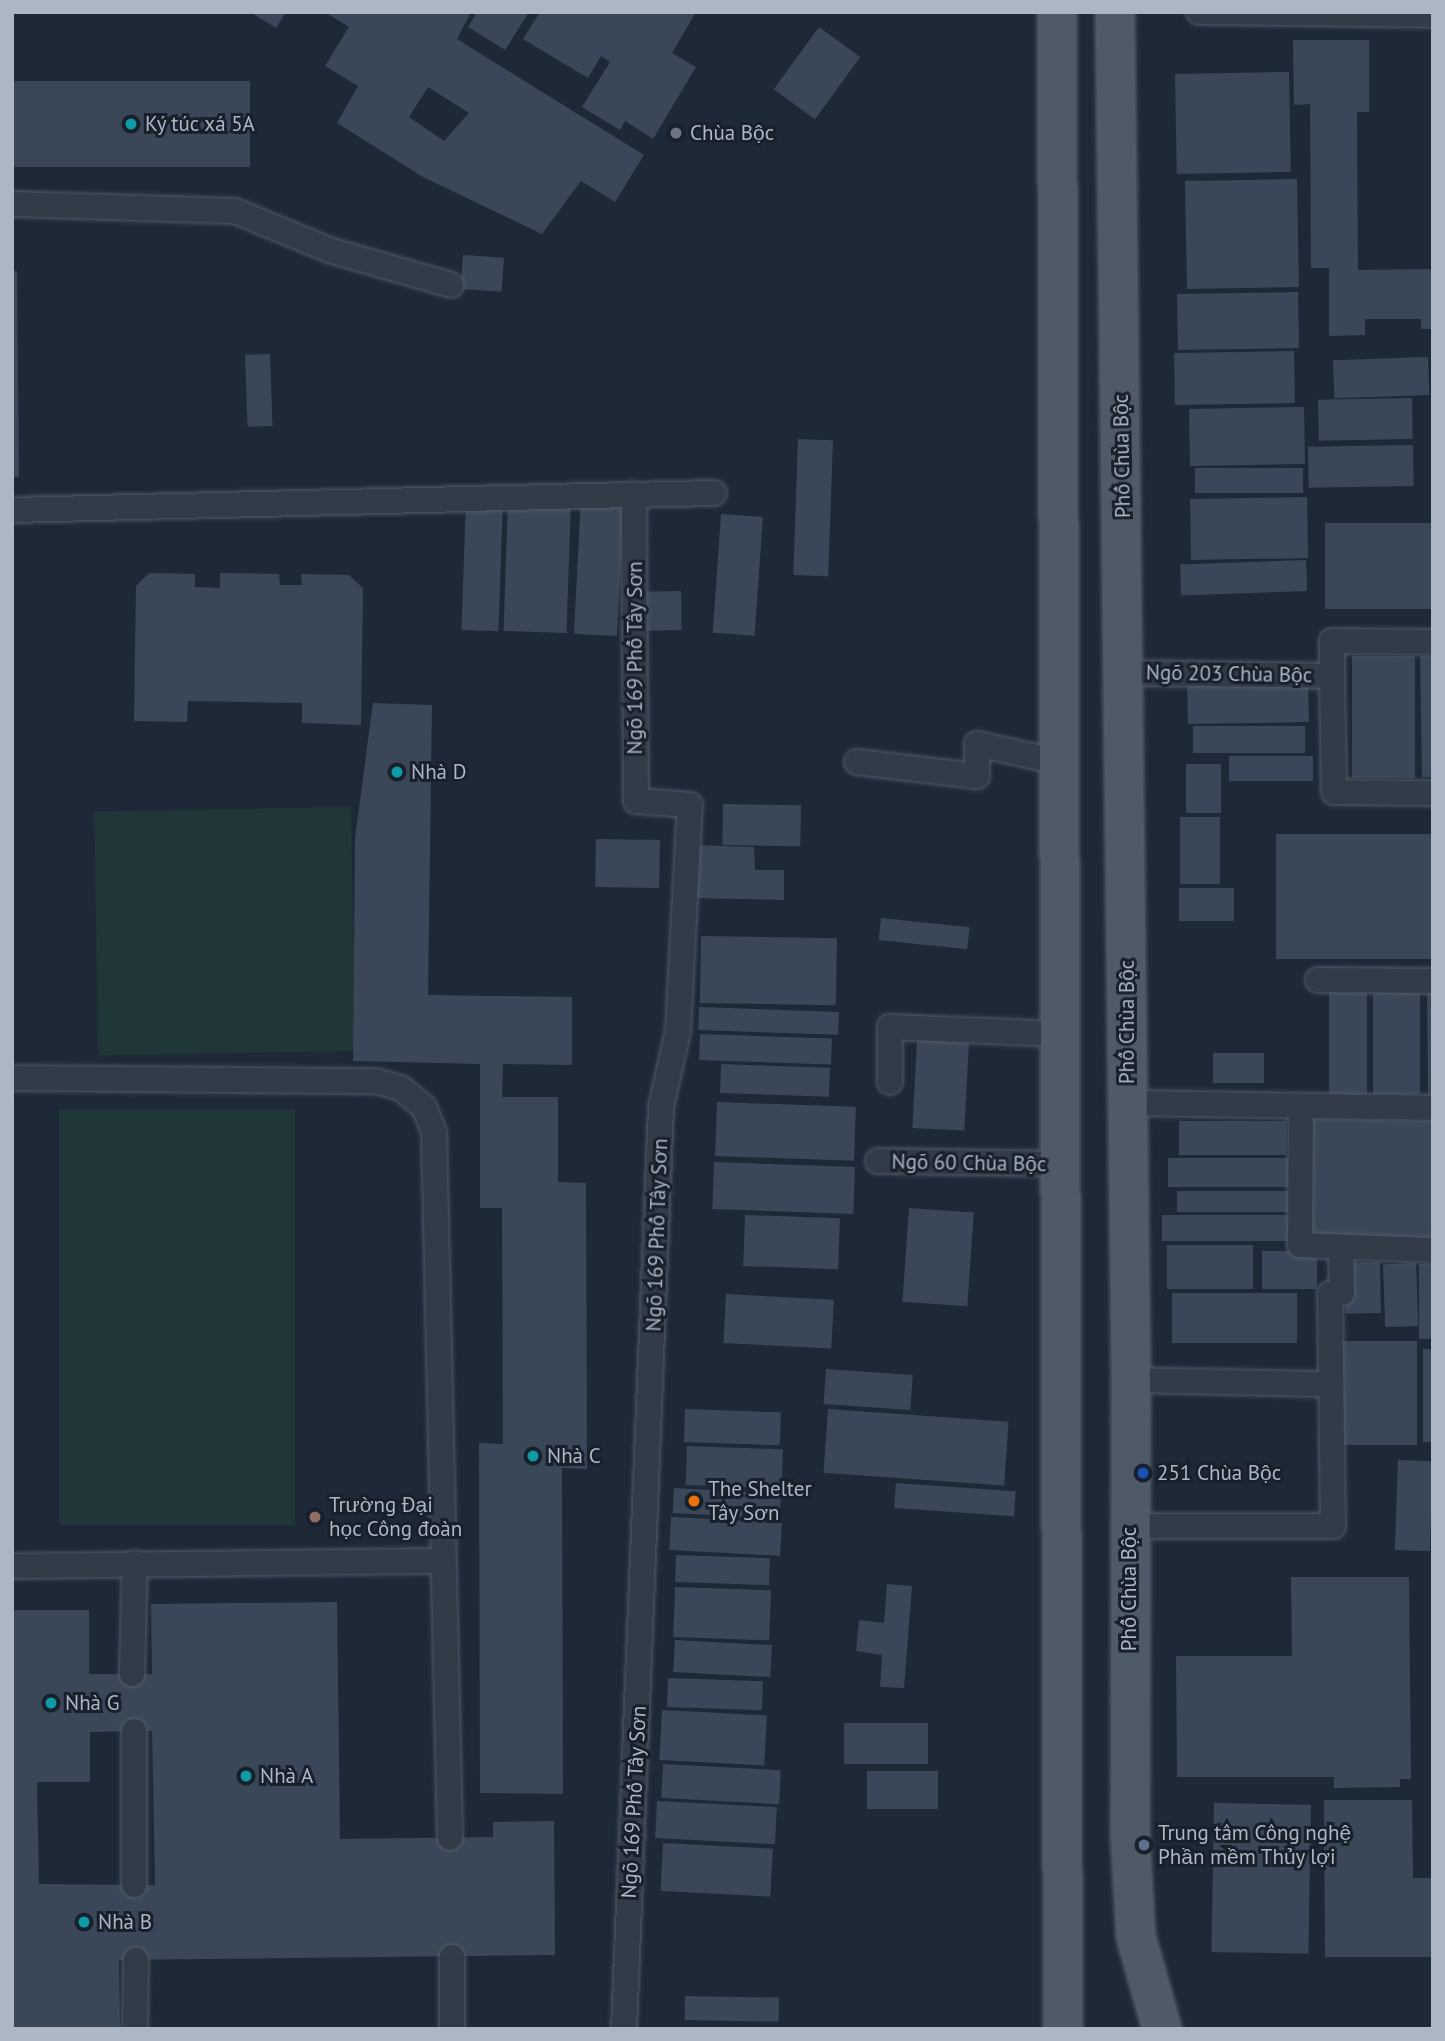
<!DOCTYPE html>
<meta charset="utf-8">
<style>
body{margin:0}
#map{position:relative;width:1445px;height:2041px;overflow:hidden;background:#1e2938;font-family:"PT Sans",sans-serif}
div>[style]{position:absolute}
.green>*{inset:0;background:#203639;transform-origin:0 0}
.building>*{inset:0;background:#3a4758;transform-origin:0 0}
.roads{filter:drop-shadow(0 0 2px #4f5966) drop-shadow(0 0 2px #4f5966)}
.lane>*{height:24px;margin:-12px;padding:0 12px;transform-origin:12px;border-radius:12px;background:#323b48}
.primary>*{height:38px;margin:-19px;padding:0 19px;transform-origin:19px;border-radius:19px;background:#4f5a69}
.dots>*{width:19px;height:19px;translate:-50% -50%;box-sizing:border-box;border:4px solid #18202c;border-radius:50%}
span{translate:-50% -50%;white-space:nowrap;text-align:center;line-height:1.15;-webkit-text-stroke:6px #18202c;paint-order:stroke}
.poi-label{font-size:21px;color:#acb6c5}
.left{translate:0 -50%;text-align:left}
.street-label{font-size:21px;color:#acb6c5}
.frame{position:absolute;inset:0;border:14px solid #acb6c5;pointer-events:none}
</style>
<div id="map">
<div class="green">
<div style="left:351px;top:807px;width:244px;height:257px;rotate:89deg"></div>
<div style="left:59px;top:1110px;width:236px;height:415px"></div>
</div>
<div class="building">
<div style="clip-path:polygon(250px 12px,286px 12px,276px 28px)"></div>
<div style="clip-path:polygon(evenodd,325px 12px,471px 12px,457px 39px,644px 155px,615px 202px,581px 181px,542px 234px,423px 177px,337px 123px,358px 86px,325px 66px,349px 27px,325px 12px,428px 87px,469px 113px,444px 141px,409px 117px,428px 87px)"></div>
<div style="clip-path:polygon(477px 12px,529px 12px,505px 50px,468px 27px)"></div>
<div style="clip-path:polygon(540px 12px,696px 12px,672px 53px,696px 67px,653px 139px,625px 121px,620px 130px,582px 107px,610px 62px,601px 56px,588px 78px,523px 39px)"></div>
<div style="left:819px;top:27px;width:51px;height:77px;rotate:36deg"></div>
<div style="clip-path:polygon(1293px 40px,1369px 40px,1369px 112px,1357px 112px,1358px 270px,1433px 269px,1433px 329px,1421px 329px,1421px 319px,1365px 319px,1365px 335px,1329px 336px,1329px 268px,1311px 268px,1310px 104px,1294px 105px)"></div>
<div style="left:1289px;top:72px;width:100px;height:114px;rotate:89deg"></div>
<div style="left:250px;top:81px;width:86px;height:238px;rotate:90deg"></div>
<div style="left:1297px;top:179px;width:108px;height:112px;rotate:89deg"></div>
<div style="left:463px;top:255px;width:41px;height:34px;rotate:4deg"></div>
<div style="clip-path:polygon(12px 271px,17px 271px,19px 477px,12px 477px)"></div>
<div style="left:1298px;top:292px;width:56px;height:121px;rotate:89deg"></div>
<div style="left:1294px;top:351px;width:52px;height:120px;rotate:89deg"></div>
<div style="left:270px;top:354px;width:72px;height:25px;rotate:88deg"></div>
<div style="left:1428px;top:357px;width:38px;height:95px;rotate:88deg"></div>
<div style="left:1412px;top:398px;width:41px;height:94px;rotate:89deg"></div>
<div style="left:1304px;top:407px;width:57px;height:115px;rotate:89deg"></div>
<div style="left:798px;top:439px;width:35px;height:136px;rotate:2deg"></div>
<div style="left:1413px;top:445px;width:41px;height:105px;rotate:89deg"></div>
<div style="left:1303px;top:468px;width:25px;height:108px;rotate:90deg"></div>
<div style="left:1307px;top:497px;width:61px;height:117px;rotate:89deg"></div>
<div style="left:581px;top:498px;width:43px;height:136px;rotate:3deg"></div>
<div style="left:466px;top:499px;width:37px;height:131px;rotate:2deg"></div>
<div style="left:508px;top:501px;width:63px;height:130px;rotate:2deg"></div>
<div style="left:721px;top:514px;width:42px;height:119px;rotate:4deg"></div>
<div style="left:1433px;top:523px;width:86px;height:108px;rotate:90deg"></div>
<div style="left:1306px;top:560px;width:31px;height:126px;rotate:88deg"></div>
<div style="clip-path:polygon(149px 573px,195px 574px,195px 587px,220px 588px,220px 573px,279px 574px,280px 585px,302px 585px,301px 574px,349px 575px,363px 588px,361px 725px,302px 723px,302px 703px,188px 701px,187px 722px,134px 721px,136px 586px)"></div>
<div style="left:681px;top:591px;width:39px;height:38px;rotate:89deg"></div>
<div style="left:1415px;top:656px;width:122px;height:63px;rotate:90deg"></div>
<div style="clip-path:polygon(1420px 656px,1433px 656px,1433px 777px,1422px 777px)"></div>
<div style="left:1308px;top:671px;width:51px;height:121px;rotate:89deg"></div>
<div style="clip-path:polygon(373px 703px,432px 705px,428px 995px,572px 997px,572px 1065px,503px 1064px,502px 1097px,558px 1097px,558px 1182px,586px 1183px,587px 1469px,562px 1468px,563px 1794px,480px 1793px,479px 1443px,503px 1444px,502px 1208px,480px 1208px,480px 1064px,353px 1061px,355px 838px)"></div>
<div style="left:1305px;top:726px;width:27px;height:112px;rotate:90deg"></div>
<div style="left:1313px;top:756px;width:25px;height:84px;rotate:90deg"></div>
<div style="left:1186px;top:764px;width:35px;height:49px"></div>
<div style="left:723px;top:804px;width:78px;height:41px;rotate:1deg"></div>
<div style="left:1180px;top:817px;width:40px;height:67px"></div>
<div style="left:1276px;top:834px;width:157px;height:125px"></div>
<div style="left:596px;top:839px;width:64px;height:48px;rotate:1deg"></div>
<div style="clip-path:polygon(693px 845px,754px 847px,755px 870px,784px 870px,784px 900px,692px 898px)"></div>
<div style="left:1179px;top:888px;width:55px;height:33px"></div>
<div style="left:881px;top:918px;width:89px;height:22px;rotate:6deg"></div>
<div style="left:701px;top:936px;width:136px;height:67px;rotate:1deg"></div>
<div style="left:1373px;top:984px;width:47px;height:110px"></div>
<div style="left:1329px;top:986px;width:38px;height:110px"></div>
<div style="clip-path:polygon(1427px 989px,1433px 989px,1433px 1095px,1428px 1095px)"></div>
<div style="left:699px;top:1007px;width:140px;height:23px;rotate:2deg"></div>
<div style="left:700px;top:1034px;width:132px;height:26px;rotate:2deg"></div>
<div style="left:917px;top:1040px;width:52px;height:88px;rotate:3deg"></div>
<div style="left:1213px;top:1053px;width:51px;height:30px"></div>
<div style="left:721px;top:1064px;width:109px;height:29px;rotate:2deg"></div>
<div style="left:717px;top:1102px;width:139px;height:54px;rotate:2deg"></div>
<div style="left:1312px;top:1119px;width:121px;height:120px;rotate:1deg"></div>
<div style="left:1179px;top:1121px;width:107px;height:34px"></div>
<div style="left:1288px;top:1158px;width:29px;height:120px;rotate:90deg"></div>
<div style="left:714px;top:1162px;width:141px;height:47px;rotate:2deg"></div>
<div style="left:1177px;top:1191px;width:114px;height:21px"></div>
<div style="left:909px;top:1208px;width:65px;height:94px;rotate:4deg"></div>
<div style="left:745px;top:1215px;width:95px;height:51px;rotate:2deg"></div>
<div style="left:1162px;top:1215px;width:128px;height:26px"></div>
<div style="left:1167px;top:1245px;width:86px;height:44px"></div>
<div style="left:1262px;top:1251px;width:55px;height:38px"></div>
<div style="left:1380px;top:1262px;width:51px;height:35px;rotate:89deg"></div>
<div style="left:1416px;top:1263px;width:63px;height:33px;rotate:88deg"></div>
<div style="left:1433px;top:1264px;width:75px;height:14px;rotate:90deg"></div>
<div style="left:1172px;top:1293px;width:125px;height:50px"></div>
<div style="left:726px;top:1294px;width:108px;height:49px;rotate:3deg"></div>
<div style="left:1338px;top:1341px;width:79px;height:104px"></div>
<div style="left:1423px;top:1349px;width:10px;height:93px"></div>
<div style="left:826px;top:1369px;width:87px;height:35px;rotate:4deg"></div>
<div style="left:685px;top:1409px;width:96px;height:33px;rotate:2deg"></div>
<div style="left:828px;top:1409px;width:181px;height:64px;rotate:4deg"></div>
<div style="left:687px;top:1446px;width:96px;height:39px;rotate:2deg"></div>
<div style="left:1398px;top:1460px;width:35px;height:90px;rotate:2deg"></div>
<div style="left:896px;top:1483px;width:120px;height:25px;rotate:4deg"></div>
<div style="left:674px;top:1488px;width:107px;height:25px;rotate:3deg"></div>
<div style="left:671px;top:1517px;width:111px;height:33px;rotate:3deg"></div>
<div style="left:676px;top:1555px;width:94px;height:27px;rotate:2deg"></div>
<div style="clip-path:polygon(1291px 1577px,1409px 1577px,1411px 1779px,1400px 1779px,1400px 1787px,1334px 1788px,1334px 1777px,1177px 1777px,1176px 1656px,1292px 1656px)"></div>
<div style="clip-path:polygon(887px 1584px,912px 1586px,904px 1688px,880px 1687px,882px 1655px,856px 1651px,859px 1620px,884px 1623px)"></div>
<div style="left:675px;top:1587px;width:96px;height:50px;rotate:2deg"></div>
<div style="clip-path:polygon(evenodd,337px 1602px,340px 1839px,493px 1837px,493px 1822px,554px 1821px,555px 1955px,119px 1960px,120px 2029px,12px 2029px,12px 1610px,89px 1610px,89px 1674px,152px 1674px,151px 1604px,337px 1602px,152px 1731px,155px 1885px,39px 1884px,37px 1782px,90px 1782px,90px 1732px,152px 1731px)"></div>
<div style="left:675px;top:1640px;width:97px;height:32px;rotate:3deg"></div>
<div style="left:668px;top:1678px;width:95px;height:29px;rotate:2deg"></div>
<div style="left:662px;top:1710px;width:105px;height:50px;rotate:3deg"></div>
<div style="left:844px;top:1723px;width:84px;height:41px"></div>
<div style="left:663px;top:1764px;width:118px;height:34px;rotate:3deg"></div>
<div style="left:938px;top:1771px;width:38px;height:71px;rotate:90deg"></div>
<div style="clip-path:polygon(1324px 1800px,1412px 1800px,1413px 1878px,1433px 1878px,1433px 1957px,1325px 1957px)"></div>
<div style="left:657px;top:1801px;width:120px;height:37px;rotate:3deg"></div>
<div style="left:1214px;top:1803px;width:97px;height:149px;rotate:1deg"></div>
<div style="left:663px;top:1843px;width:110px;height:48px;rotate:3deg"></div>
<div style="left:685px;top:1996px;width:94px;height:24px;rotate:1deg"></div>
</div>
<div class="roads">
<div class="lane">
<div style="left:1199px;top:12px;width:234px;rotate:0.7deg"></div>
<div style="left:12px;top:204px;width:223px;rotate:1.8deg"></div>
<div style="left:235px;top:211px;width:102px;rotate:22.5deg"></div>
<div style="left:329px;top:250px;width:127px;rotate:16deg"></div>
<div style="left:12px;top:510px;width:702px;rotate:-1.39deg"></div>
<div style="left:1433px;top:642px;width:101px;rotate:-179.4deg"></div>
<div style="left:1332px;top:641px;width:35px;rotate:90deg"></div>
<div style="left:1332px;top:676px;width:116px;rotate:89deg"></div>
<div style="left:1334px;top:792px;width:99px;rotate:0.6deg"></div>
<div style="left:1126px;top:673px;width:206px;rotate:0.8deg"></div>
<div style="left:857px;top:762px;width:121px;rotate:6.7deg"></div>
<div style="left:977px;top:776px;width:32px;rotate:-90deg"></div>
<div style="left:977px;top:744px;width:84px;rotate:12.4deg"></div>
<div style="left:1318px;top:980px;width:115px;rotate:0.5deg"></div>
<div style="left:12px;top:1078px;width:363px;rotate:0.5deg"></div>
<div style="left:375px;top:1081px;width:27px;rotate:15deg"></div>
<div style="left:401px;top:1088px;width:30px;rotate:40deg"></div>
<div style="left:424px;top:1107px;width:27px;rotate:68deg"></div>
<div style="left:434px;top:1132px;width:706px;rotate:88.7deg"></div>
<div style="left:890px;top:1082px;width:55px;rotate:-90deg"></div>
<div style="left:890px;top:1027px;width:169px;rotate:2.4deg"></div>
<div style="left:1127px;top:1103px;width:306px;rotate:0.9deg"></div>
<div style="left:1301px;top:1107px;width:138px;rotate:90.4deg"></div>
<div style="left:1300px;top:1245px;width:133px;rotate:2.2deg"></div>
<div style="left:878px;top:1161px;width:182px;rotate:0.9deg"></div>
<div style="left:1131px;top:1380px;width:199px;rotate:1.2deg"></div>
<div style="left:1129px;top:1526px;width:204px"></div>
<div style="left:1333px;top:1526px;width:232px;rotate:-90.7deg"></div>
<div style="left:1330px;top:1294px;width:12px;rotate:-5deg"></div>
<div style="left:1342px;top:1293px;width:46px;rotate:-91.2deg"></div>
<div style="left:12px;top:1566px;width:427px;rotate:-0.7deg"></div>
<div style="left:132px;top:1674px;width:111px;rotate:-88.5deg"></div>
<div style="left:134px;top:1731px;width:154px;rotate:90deg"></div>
<div style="left:135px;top:2029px;width:69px;rotate:-89.2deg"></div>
<div style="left:452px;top:2029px;width:72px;rotate:-90deg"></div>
<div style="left:624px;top:2029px;width:923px;rotate:-87.7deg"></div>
<div style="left:661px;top:1107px;width:78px;rotate:-77.4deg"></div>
<div style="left:678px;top:1031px;width:226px;rotate:-87deg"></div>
<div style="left:690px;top:805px;width:54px;rotate:-175.8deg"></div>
<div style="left:636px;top:801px;width:307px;rotate:-90.4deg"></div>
</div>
<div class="primary">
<div style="left:1057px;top:12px;width:2017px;rotate:89.83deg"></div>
<div style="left:1115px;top:12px;width:1368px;rotate:89.33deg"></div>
<div style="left:1131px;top:1380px;width:454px;rotate:90.1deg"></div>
<div style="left:1130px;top:1834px;width:103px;rotate:86.7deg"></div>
<div style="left:1136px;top:1937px;width:96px;rotate:74.2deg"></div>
</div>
</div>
<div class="dots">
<div style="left:131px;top:124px;background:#0f9aa8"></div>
<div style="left:676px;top:133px;background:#6b7280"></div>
<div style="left:397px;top:772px;background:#0f9aa8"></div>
<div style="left:533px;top:1456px;background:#0f9aa8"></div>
<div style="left:1143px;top:1473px;background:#1a4fb4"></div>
<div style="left:694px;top:1501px;background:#e8710a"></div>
<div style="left:315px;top:1517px;background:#8d6e63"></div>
<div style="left:51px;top:1703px;background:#0f9aa8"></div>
<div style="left:246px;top:1776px;background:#0f9aa8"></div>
<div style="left:1144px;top:1845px;background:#5c6f8a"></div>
<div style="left:84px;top:1922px;background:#0f9aa8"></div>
</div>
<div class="poi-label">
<span class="left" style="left:145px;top:124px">Ký túc xá 5A</span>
<span class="left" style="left:690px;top:133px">Chùa Bộc</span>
<span class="left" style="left:411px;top:772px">Nhà D</span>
<span class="left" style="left:547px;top:1456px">Nhà C</span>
<span class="left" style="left:1157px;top:1473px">251 Chùa Bộc</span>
<span class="left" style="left:708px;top:1501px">The Shelter<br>Tây Sơn</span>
<span class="left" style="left:329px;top:1517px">Trường Đại<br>học Công đoàn</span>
<span class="left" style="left:65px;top:1703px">Nhà G</span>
<span class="left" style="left:260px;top:1776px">Nhà A</span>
<span class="left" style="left:1158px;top:1845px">Trung tâm Công nghệ<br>Phần mềm Thủy lợi</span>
<span class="left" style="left:98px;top:1922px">Nhà B</span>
</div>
<div class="street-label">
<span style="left:1122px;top:456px;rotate:-91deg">Phố Chùa Bộc</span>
<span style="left:635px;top:658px;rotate:-90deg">Ngõ 169 Phố Tây Sơn</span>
<span style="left:1229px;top:674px;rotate:1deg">Ngõ 203 Chùa Bộc</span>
<span style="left:1127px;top:1022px;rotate:-90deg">Phố Chùa Bộc</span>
<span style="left:969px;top:1163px;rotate:1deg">Ngõ 60 Chùa Bộc</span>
<span style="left:657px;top:1235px;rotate:-88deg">Ngõ 169 Phố Tây Sơn</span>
<span style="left:1129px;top:1589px;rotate:-90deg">Phố Chùa Bộc</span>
<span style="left:634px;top:1802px;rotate:-87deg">Ngõ 169 Phố Tây Sơn</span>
</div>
<div class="frame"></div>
</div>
